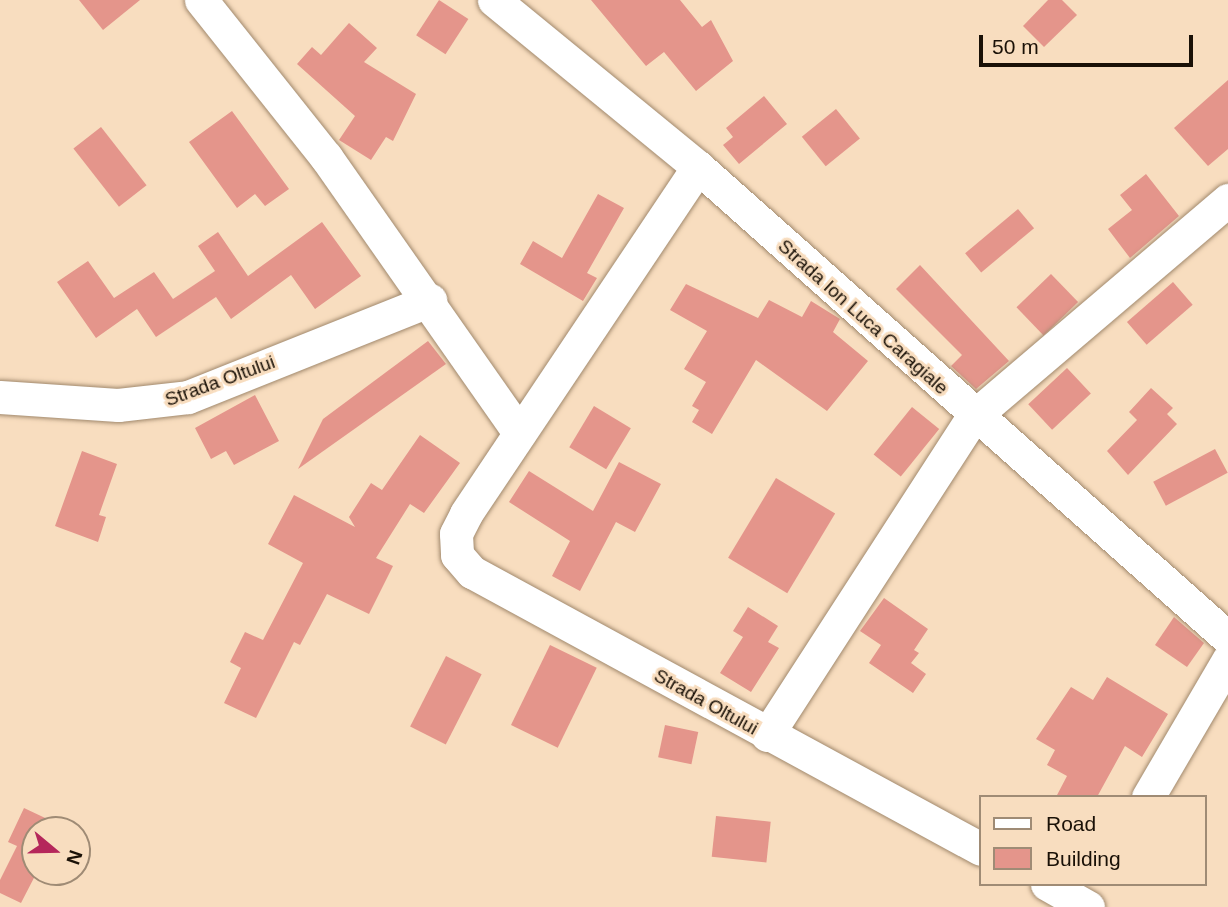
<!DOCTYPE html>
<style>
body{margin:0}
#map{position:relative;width:1228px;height:907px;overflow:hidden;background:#f8ddbf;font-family:Helvetica,sans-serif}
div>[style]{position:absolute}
.building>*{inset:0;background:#e4958b;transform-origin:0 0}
.roads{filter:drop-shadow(0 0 2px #a1896d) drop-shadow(0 0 2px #a1896d)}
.street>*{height:33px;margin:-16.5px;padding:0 16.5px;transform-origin:16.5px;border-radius:16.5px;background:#fff}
span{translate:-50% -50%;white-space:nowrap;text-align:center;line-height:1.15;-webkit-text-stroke:6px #f8ddbf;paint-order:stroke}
.street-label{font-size:19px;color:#1a1107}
.legend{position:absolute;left:979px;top:795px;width:228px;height:91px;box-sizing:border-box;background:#f8ddbf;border:2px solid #9f8b75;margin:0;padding:9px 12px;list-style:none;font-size:21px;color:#1a1107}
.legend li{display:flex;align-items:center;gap:14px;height:35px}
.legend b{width:35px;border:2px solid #9f8b75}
.north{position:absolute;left:21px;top:816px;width:70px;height:70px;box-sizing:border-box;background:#f8ddbf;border:2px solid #9f8b75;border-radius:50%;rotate:109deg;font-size:19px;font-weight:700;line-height:28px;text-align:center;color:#1a1107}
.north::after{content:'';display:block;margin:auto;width:24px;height:32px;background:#b5275b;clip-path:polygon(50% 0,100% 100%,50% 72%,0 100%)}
.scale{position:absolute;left:979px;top:35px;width:214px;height:32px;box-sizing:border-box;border:4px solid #1a1107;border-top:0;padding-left:9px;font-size:21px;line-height:24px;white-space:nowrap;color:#1a1107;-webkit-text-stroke:5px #f8ddbf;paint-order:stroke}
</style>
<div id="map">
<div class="building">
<div style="clip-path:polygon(79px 0,140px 0,103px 30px)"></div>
<div style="left:439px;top:0;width:35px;height:42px;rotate:33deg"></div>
<div style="clip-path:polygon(591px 0,680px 0,702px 27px,711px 20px,733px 61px,696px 91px,664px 52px,646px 66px)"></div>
<div style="clip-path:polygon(1048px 0,1062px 0,1077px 15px,1044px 47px,1023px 26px)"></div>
<div style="clip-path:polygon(349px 23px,377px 48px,364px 62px,416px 94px,393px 141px,386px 137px,371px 160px,339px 140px,355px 116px,297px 64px,312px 47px,321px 55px)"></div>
<div style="clip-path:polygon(1228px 80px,1228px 149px,1208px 166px,1174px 128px)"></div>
<div style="clip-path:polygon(764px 96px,787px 124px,739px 164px,723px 145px,733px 137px,726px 128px)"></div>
<div style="left:836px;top:109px;width:38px;height:44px;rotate:51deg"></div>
<div style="clip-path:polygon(232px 111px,289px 189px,265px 206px,255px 194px,237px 208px,189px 142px)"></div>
<div style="left:101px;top:127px;width:74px;height:35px;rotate:52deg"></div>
<div style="clip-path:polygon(1146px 174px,1179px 216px,1130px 258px,1108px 229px,1132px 210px,1120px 195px)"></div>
<div style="clip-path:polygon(598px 194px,624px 208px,587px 273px,597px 278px,583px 301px,520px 264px,533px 241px,562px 258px)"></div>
<div style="left:1018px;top:209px;width:25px;height:69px;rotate:50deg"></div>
<div style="clip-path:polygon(322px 222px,361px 276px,315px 309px,291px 275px,231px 319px,216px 297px,156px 337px,137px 309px,96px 338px,57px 282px,88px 261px,114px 298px,154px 272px,173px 299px,215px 271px,198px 246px,218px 232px,248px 276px)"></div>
<div style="clip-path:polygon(920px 265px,1009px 361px,976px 389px,951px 366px,962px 355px,896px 289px)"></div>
<div style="left:1051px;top:274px;width:39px;height:48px;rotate:46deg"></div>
<div style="left:1173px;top:282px;width:30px;height:61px;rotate:49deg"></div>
<div style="clip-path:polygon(686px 284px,758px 318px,769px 300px,802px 317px,811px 301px,840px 319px,833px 332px,868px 361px,827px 411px,756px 360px,712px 434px,692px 422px,699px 410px,692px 406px,706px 382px,684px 369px,707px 331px,670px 310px)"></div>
<div style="clip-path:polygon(428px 341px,446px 364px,298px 469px,323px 419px)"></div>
<div style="left:1067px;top:368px;width:35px;height:53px;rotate:47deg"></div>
<div style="clip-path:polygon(1151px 388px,1173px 408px,1167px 414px,1177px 424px,1128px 475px,1107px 451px,1137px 420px,1129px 412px)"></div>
<div style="clip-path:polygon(255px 395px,279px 441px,234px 465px,226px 451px,211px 459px,195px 428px)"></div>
<div style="left:594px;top:406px;width:43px;height:48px;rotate:31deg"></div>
<div style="left:912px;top:407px;width:35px;height:61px;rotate:39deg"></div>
<div style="clip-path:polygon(420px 435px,460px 463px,424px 513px,410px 504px,376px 558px,393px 566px,369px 614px,327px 594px,300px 645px,294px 642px,256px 718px,224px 703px,241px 668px,230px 662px,245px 632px,263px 640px,303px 563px,268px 544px,294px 495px,355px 527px,349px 517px,371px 483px,382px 490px)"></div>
<div style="left:1215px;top:449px;width:27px;height:70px;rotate:62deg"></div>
<div style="clip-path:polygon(82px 451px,117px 464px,99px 515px,106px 517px,98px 542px,55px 526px)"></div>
<div style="clip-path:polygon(619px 462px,661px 484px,635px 532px,616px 522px,580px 591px,552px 576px,570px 541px,509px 502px,529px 471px,593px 511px)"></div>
<div style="left:776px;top:478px;width:69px;height:93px;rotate:31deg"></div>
<div style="clip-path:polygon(884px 598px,928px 629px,914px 650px,919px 653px,911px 663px,926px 674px,913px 693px,869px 663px,881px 645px,860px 631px)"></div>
<div style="clip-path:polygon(748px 607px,778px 626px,768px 642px,779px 648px,751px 692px,720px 673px,743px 637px,733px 631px)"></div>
<div style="clip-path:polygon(1174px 617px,1204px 643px,1187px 667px,1155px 645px)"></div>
<div style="left:550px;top:645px;width:52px;height:89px;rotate:26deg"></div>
<div style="left:446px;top:656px;width:40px;height:79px;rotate:27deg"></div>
<div style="clip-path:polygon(1107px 677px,1168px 714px,1142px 757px,1125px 746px,1097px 797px,1056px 797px,1067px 776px,1047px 765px,1055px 750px,1036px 739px,1071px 687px,1093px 700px)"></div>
<div style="left:665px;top:725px;width:34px;height:33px;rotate:12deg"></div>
<div style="clip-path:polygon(24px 808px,60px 825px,35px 830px,37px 872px,21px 903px,0 893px,0 880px,17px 846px,8px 842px)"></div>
<div style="left:716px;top:816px;width:55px;height:41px;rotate:6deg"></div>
</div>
<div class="roads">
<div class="street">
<div style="left:201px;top:0;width:201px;rotate:51.5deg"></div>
<div style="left:326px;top:157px;width:337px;rotate:55deg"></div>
<div style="left:494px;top:0;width:264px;rotate:39.3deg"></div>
<div style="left:698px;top:167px;width:709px;rotate:41.63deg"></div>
<div style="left:698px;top:167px;width:417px;rotate:123.8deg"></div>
<div style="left:466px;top:514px;width:22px;rotate:117deg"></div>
<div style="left:456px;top:534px;width:21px;rotate:87deg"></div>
<div style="left:457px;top:555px;width:23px;rotate:49deg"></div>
<div style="left:472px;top:572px;width:579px;rotate:28.56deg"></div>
<div style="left:0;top:397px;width:118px;rotate:3.9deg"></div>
<div style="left:118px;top:405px;width:70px;rotate:-6.5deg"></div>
<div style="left:188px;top:397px;width:261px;rotate:-21.8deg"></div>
<div style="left:767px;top:735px;width:379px;rotate:-57.1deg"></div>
<div style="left:973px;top:417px;width:335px;rotate:-40.4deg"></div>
<div style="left:1148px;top:797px;width:159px;rotate:-59.7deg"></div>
<div style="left:1047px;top:884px;width:47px;rotate:29.3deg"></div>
</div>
</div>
<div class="street-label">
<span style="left:863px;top:317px;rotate:42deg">Strada Ion Luca Caragiale</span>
<span style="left:220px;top:381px;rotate:-20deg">Strada Oltului</span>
<span style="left:706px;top:702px;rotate:29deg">Strada Oltului</span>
</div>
<ul class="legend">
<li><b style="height:9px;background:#fff"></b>Road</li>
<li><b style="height:19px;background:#e4958b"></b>Building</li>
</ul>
<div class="north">N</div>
<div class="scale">50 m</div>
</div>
